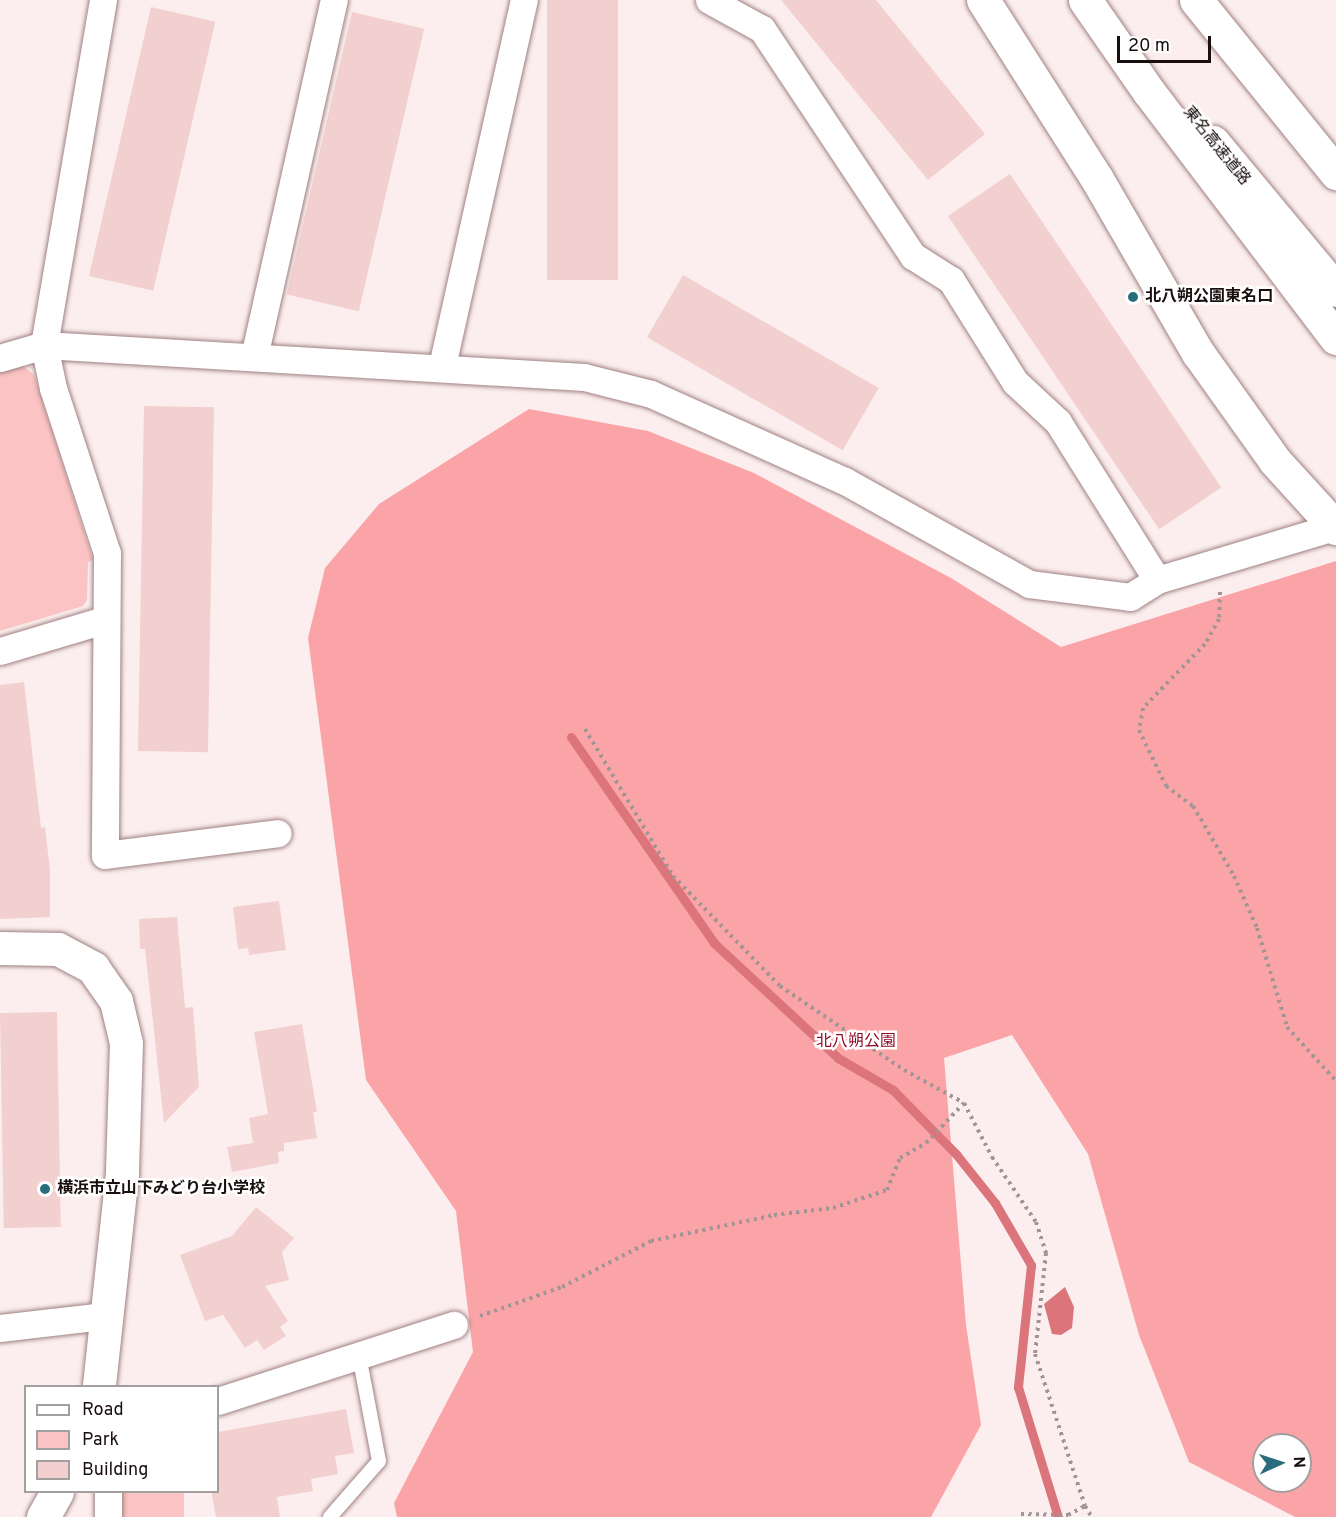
<!DOCTYPE html>
<meta charset="utf-8">
<style>
body{margin:0}
#map{position:relative;width:1336px;height:1517px;overflow:hidden;background:#fceeee;font-family:Overpass,"Noto Sans JP",sans-serif}
div>[style]{position:absolute}
.green>*{inset:0;background:#fcc3c4;transform-origin:0 0}
.forest>*{inset:0;background:#fba4a7}
.water>*{inset:0;background:#db757b}
.stream>*{height:9px;margin:-4.5px;padding:0 4.5px;transform-origin:4.5px;border-radius:4.5px;background:#db757b}
.building>*{inset:0;background:#f2d0d0;transform-origin:0 0}
.path>*{height:4px;margin-top:-2px;transform-origin:0;background:repeating-linear-gradient(90deg,#a19494 0 3px,transparent 0 7.5px)}
.roads{filter:drop-shadow(0 0 2px #a08181) drop-shadow(0 0 2px #a08181)}
.service>*{height:14px;margin:-7px;padding:0 7px;transform-origin:7px;border-radius:7px;background:#fff}
.minor>*{height:27px;margin:-13.5px;padding:0 13.5px;transform-origin:13.5px;border-radius:13.5px;background:#fff}
.tertiary>*{height:33px;margin:-16.5px;padding:0 16.5px;transform-origin:16.5px;border-radius:16.5px;background:#fff}
.motorway>*{height:33px;margin:-16.5px;padding:0 16.5px;transform-origin:16.5px;border-radius:16.5px;background:#fff}
.dots>*{width:16px;height:16px;translate:-50% -50%;box-sizing:border-box;border:3px solid #fff;border-radius:50%}
span{translate:-50% -50%;white-space:nowrap;text-align:center;line-height:1.15;-webkit-text-stroke:5px #fff;paint-order:stroke}
.street-label{font-size:16px;color:#1a0f0f}
.poi-label{font-size:16px;color:#1a0f0f;font-weight:700}
.left{translate:0 -50%;text-align:left}
.park-label{font-size:16px;color:#8e0e2a}
.legend{position:absolute;left:24px;top:1385px;width:195px;height:108px;box-sizing:border-box;background:#fff;border:2px solid #a39f9f;margin:0;padding:8px 10px;list-style:none;font-size:18px;color:#1a0f0f}
.legend li{display:flex;align-items:center;gap:12px;height:30px}
.legend b{width:30px;border:2px solid #a39f9f}
.north{position:absolute;left:1252px;top:1433px;width:60px;height:60px;box-sizing:border-box;background:#fff;border:2px solid #a39f9f;border-radius:50%;rotate:87deg;font-size:16px;font-weight:700;line-height:24px;text-align:center;color:#1a0f0f}
.north::after{content:'';display:block;margin:auto;width:21px;height:27px;background:#276d7b;clip-path:polygon(50% 0,100% 100%,50% 72%,0 100%)}
.scale{position:absolute;left:1117px;top:36px;width:94px;height:27px;box-sizing:border-box;border:3px solid #1a0f0f;border-top:0;padding-left:8px;font-size:18px;line-height:21px;white-space:nowrap;color:#1a0f0f;-webkit-text-stroke:4px #fff;paint-order:stroke}
</style>
<div id="map">
<div class="green">
<div style="clip-path:polygon(21px 364px,34px 375px,93px 560px,88px 562px,87px 600px,83px 606px,0 631px,0 370px)"></div>
<div style="left:120px;top:1492px;width:64px;height:25px"></div>
</div>
<div class="forest">
<div style="clip-path:polygon(evenodd,529px 409px,648px 431px,754px 473px,951px 578px,1061px 647px,1336px 561px,1336px 1517px,1295px 1517px,1189px 1462px,1139px 1335px,1088px 1154px,1012px 1035px,944px 1058px,966px 1325px,981px 1425px,931px 1517px,397px 1517px,394px 1503px,473px 1352px,456px 1211px,366px 1080px,308px 638px,325px 568px,379px 504px,529px 409px,1264px 1445px,1300px 1445px,1300px 1481px,1264px 1481px,1264px 1445px)"></div>
</div>
<div class="water">
<div style="clip-path:polygon(1065px 1287px,1074px 1307px,1072px 1328px,1061px 1335px,1052px 1334px,1044px 1304px)"></div>
</div>
<div class="stream">
<div style="left:571px;top:737px;width:251px;rotate:55.2deg"></div>
<div style="left:714px;top:943px;width:169px;rotate:42.8deg"></div>
<div style="left:838px;top:1058px;width:64px;rotate:30.2deg"></div>
<div style="left:893px;top:1090px;width:90px;rotate:45.5deg"></div>
<div style="left:956px;top:1154px;width:63px;rotate:51.5deg"></div>
<div style="left:995px;top:1203px;width:72px;rotate:59.9deg"></div>
<div style="left:1031px;top:1265px;width:123px;rotate:96.1deg"></div>
<div style="left:1018px;top:1387px;width:136px;rotate:72.9deg"></div>
</div>
<div class="building">
<div style="left:547px;top:0;width:71px;height:280px"></div>
<div style="clip-path:polygon(781px 0,876px 0,985px 134px,928px 180px)"></div>
<div style="left:151px;top:7px;width:66px;height:276px;rotate:13deg"></div>
<div style="left:352px;top:12px;width:74px;height:290px;rotate:13deg"></div>
<div style="left:1010px;top:174px;width:378px;height:75px;rotate:56deg"></div>
<div style="left:683px;top:275px;width:226px;height:72px;rotate:30deg"></div>
<div style="left:144px;top:406px;width:70px;height:345px;rotate:1deg"></div>
<div style="clip-path:polygon(24px 682px,41px 828px,45px 827px,50px 869px,50px 917px,0 919px,0 685px)"></div>
<div style="clip-path:polygon(279px 901px,286px 950px,249px 955px,248px 948px,238px 949px,233px 907px)"></div>
<div style="clip-path:polygon(177px 917px,185px 1008px,193px 1007px,199px 1087px,164px 1123px,145px 949px,140px 949px,139px 919px)"></div>
<div style="left:57px;top:1012px;width:215px;height:57px;rotate:89deg"></div>
<div style="clip-path:polygon(302px 1024px,317px 1112px,313px 1112px,317px 1138px,284px 1143px,284px 1151px,278px 1152px,279px 1163px,232px 1172px,227px 1147px,253px 1143px,249px 1118px,268px 1114px,254px 1032px)"></div>
<div style="clip-path:polygon(256px 1207px,294px 1238px,282px 1252px,289px 1280px,265px 1286px,288px 1321px,280px 1327px,286px 1336px,264px 1350px,257px 1340px,245px 1348px,223px 1315px,205px 1321px,180px 1255px,232px 1236px)"></div>
<div style="clip-path:polygon(346px 1409px,354px 1453px,335px 1456px,338px 1474px,311px 1479px,313px 1491px,277px 1497px,280px 1517px,216px 1517px,211px 1491px,218px 1491px,218px 1432px)"></div>
</div>
<div class="path">
<div style="left:1220px;top:592px;width:27px;rotate:92deg"></div>
<div style="left:1219px;top:619px;width:29px;rotate:119deg"></div>
<div style="left:1205px;top:644px;width:89px;rotate:134.1deg"></div>
<div style="left:1143px;top:708px;width:22px;rotate:100deg"></div>
<div style="left:1139px;top:730px;width:62px;rotate:64.3deg"></div>
<div style="left:1166px;top:786px;width:34px;rotate:37deg"></div>
<div style="left:1193px;top:806px;width:81px;rotate:59.6deg"></div>
<div style="left:1234px;top:876px;width:57px;rotate:66.1deg"></div>
<div style="left:1257px;top:928px;width:103px;rotate:73.1deg"></div>
<div style="left:1287px;top:1027px;width:73px;rotate:47.8deg"></div>
<div style="left:585px;top:729px;width:171px;rotate:59.1deg"></div>
<div style="left:673px;top:876px;width:153px;rotate:45.8deg"></div>
<div style="left:780px;top:986px;width:150px;rotate:34.1deg"></div>
<div style="left:904px;top:1070px;width:68px;rotate:28.8deg"></div>
<div style="left:964px;top:1103px;width:61px;rotate:62.6deg"></div>
<div style="left:992px;top:1157px;width:78px;rotate:55.9deg"></div>
<div style="left:1036px;top:1222px;width:33px;rotate:72deg"></div>
<div style="left:1046px;top:1253px;width:102px;rotate:96.2deg"></div>
<div style="left:1035px;top:1354px;width:160px;rotate:71.8deg"></div>
<div style="left:480px;top:1316px;width:87px;rotate:-19.5deg"></div>
<div style="left:562px;top:1287px;width:100px;rotate:-27.3deg"></div>
<div style="left:651px;top:1241px;width:126px;rotate:-11.9deg"></div>
<div style="left:774px;top:1215px;width:59px;rotate:-6.8deg"></div>
<div style="left:833px;top:1208px;width:57px;rotate:-18.4deg"></div>
<div style="left:887px;top:1190px;width:35px;rotate:-68deg"></div>
<div style="left:900px;top:1158px;width:30px;rotate:-30deg"></div>
<div style="left:926px;top:1143px;width:55px;rotate:-46.5deg"></div>
<div style="left:1021px;top:1514px;width:47px;rotate:1.2deg"></div>
<div style="left:1068px;top:1515px;width:19px;rotate:-28deg"></div>
<div style="left:1085px;top:1506px;width:13px;rotate:58deg"></div>
</div>
<div class="roads">
<div class="service">
<div style="left:330px;top:1517px;width:74px;rotate:-48.8deg"></div>
<div style="left:379px;top:1461px;width:108px;rotate:-100.7deg"></div>
</div>
<div class="minor">
<div style="left:103px;top:0;width:350px;rotate:99.7deg"></div>
<div style="left:44px;top:345px;width:44px;rotate:78.2deg"></div>
<div style="left:53px;top:388px;width:174px;rotate:71.9deg"></div>
<div style="left:107px;top:553px;width:302px;rotate:90.4deg"></div>
<div style="left:105px;top:855px;width:174px;rotate:-7.2deg"></div>
<div style="left:709px;top:0;width:60px;rotate:28.7deg"></div>
<div style="left:762px;top:29px;width:273px;rotate:56.4deg"></div>
<div style="left:913px;top:256px;width:45px;rotate:32.3deg"></div>
<div style="left:951px;top:280px;width:120px;rotate:57.9deg"></div>
<div style="left:1015px;top:382px;width:59px;rotate:42.9deg"></div>
<div style="left:1058px;top:422px;width:186px;rotate:57.9deg"></div>
<div style="left:1157px;top:580px;width:185px;rotate:-16.7deg"></div>
<div style="left:254px;top:357px;width:366px;rotate:-77.4deg"></div>
<div style="left:0;top:358px;width:46px;rotate:-16.5deg"></div>
<div style="left:44px;top:345px;width:541px;rotate:3.39deg"></div>
<div style="left:584px;top:377px;width:69px;rotate:14.2deg"></div>
<div style="left:651px;top:394px;width:213px;rotate:24.2deg"></div>
<div style="left:845px;top:481px;width:211px;rotate:29.2deg"></div>
<div style="left:1029px;top:584px;width:102px;rotate:7.3deg"></div>
<div style="left:1130px;top:597px;width:32px;rotate:-32deg"></div>
<div style="left:442px;top:366px;width:375px;rotate:-77.4deg"></div>
<div style="left:0;top:651px;width:109px;rotate:-16.6deg"></div>
<div style="left:0;top:1328px;width:105px;rotate:-6.6deg"></div>
<div style="left:218px;top:1401px;width:248px;rotate:-17.9deg"></div>
<div style="left:108px;top:1492px;width:25px;rotate:90deg"></div>
</div>
<div class="tertiary">
<div style="left:983px;top:0;width:212px;rotate:57.5deg"></div>
<div style="left:1097px;top:179px;width:201px;rotate:59.9deg"></div>
<div style="left:1198px;top:353px;width:133px;rotate:54.5deg"></div>
<div style="left:1275px;top:461px;width:91px;rotate:47.7deg"></div>
<div style="left:0;top:948px;width:58px;rotate:1deg"></div>
<div style="left:58px;top:949px;width:40px;rotate:28deg"></div>
<div style="left:93px;top:968px;width:40px;rotate:55.1deg"></div>
<div style="left:116px;top:1001px;width:43px;rotate:76.6deg"></div>
<div style="left:126px;top:1043px;width:130px;rotate:91.8deg"></div>
<div style="left:122px;top:1173px;width:214px;rotate:96.2deg"></div>
<div style="left:43px;top:1517px;width:29px;rotate:-61deg"></div>
</div>
<div class="motorway">
<div style="left:1085px;top:0;width:112px;rotate:55.2deg"></div>
<div style="left:1149px;top:92px;width:309px;rotate:52.8deg"></div>
<div style="left:1196px;top:0;width:223px;rotate:51deg"></div>
<div style="left:1213px;top:142px;width:192px;rotate:50.3deg"></div>
</div>
</div>
<div class="dots">
<div style="left:1133px;top:297px;background:#276d7b"></div>
<div style="left:45px;top:1189px;background:#276d7b"></div>
</div>
<div class="street-label">
<span style="left:1216px;top:146px;rotate:51deg">東名高速道路</span>
</div>
<div class="poi-label">
<span class="left" style="left:1145px;top:297px">北八朔公園東名口</span>
<span class="left" style="left:57px;top:1189px">横浜市立山下みどり台小学校</span>
</div>
<div class="park-label">
<span style="left:856px;top:1042px">北八朔公園</span>
</div>
<ul class="legend">
<li><b style="height:8px;background:#fff"></b>Road</li>
<li><b style="height:16px;background:#fcc3c4"></b>Park</li>
<li><b style="height:16px;background:#f2d0d0"></b>Building</li>
</ul>
<div class="north">N</div>
<div class="scale">20 m</div>
</div>
